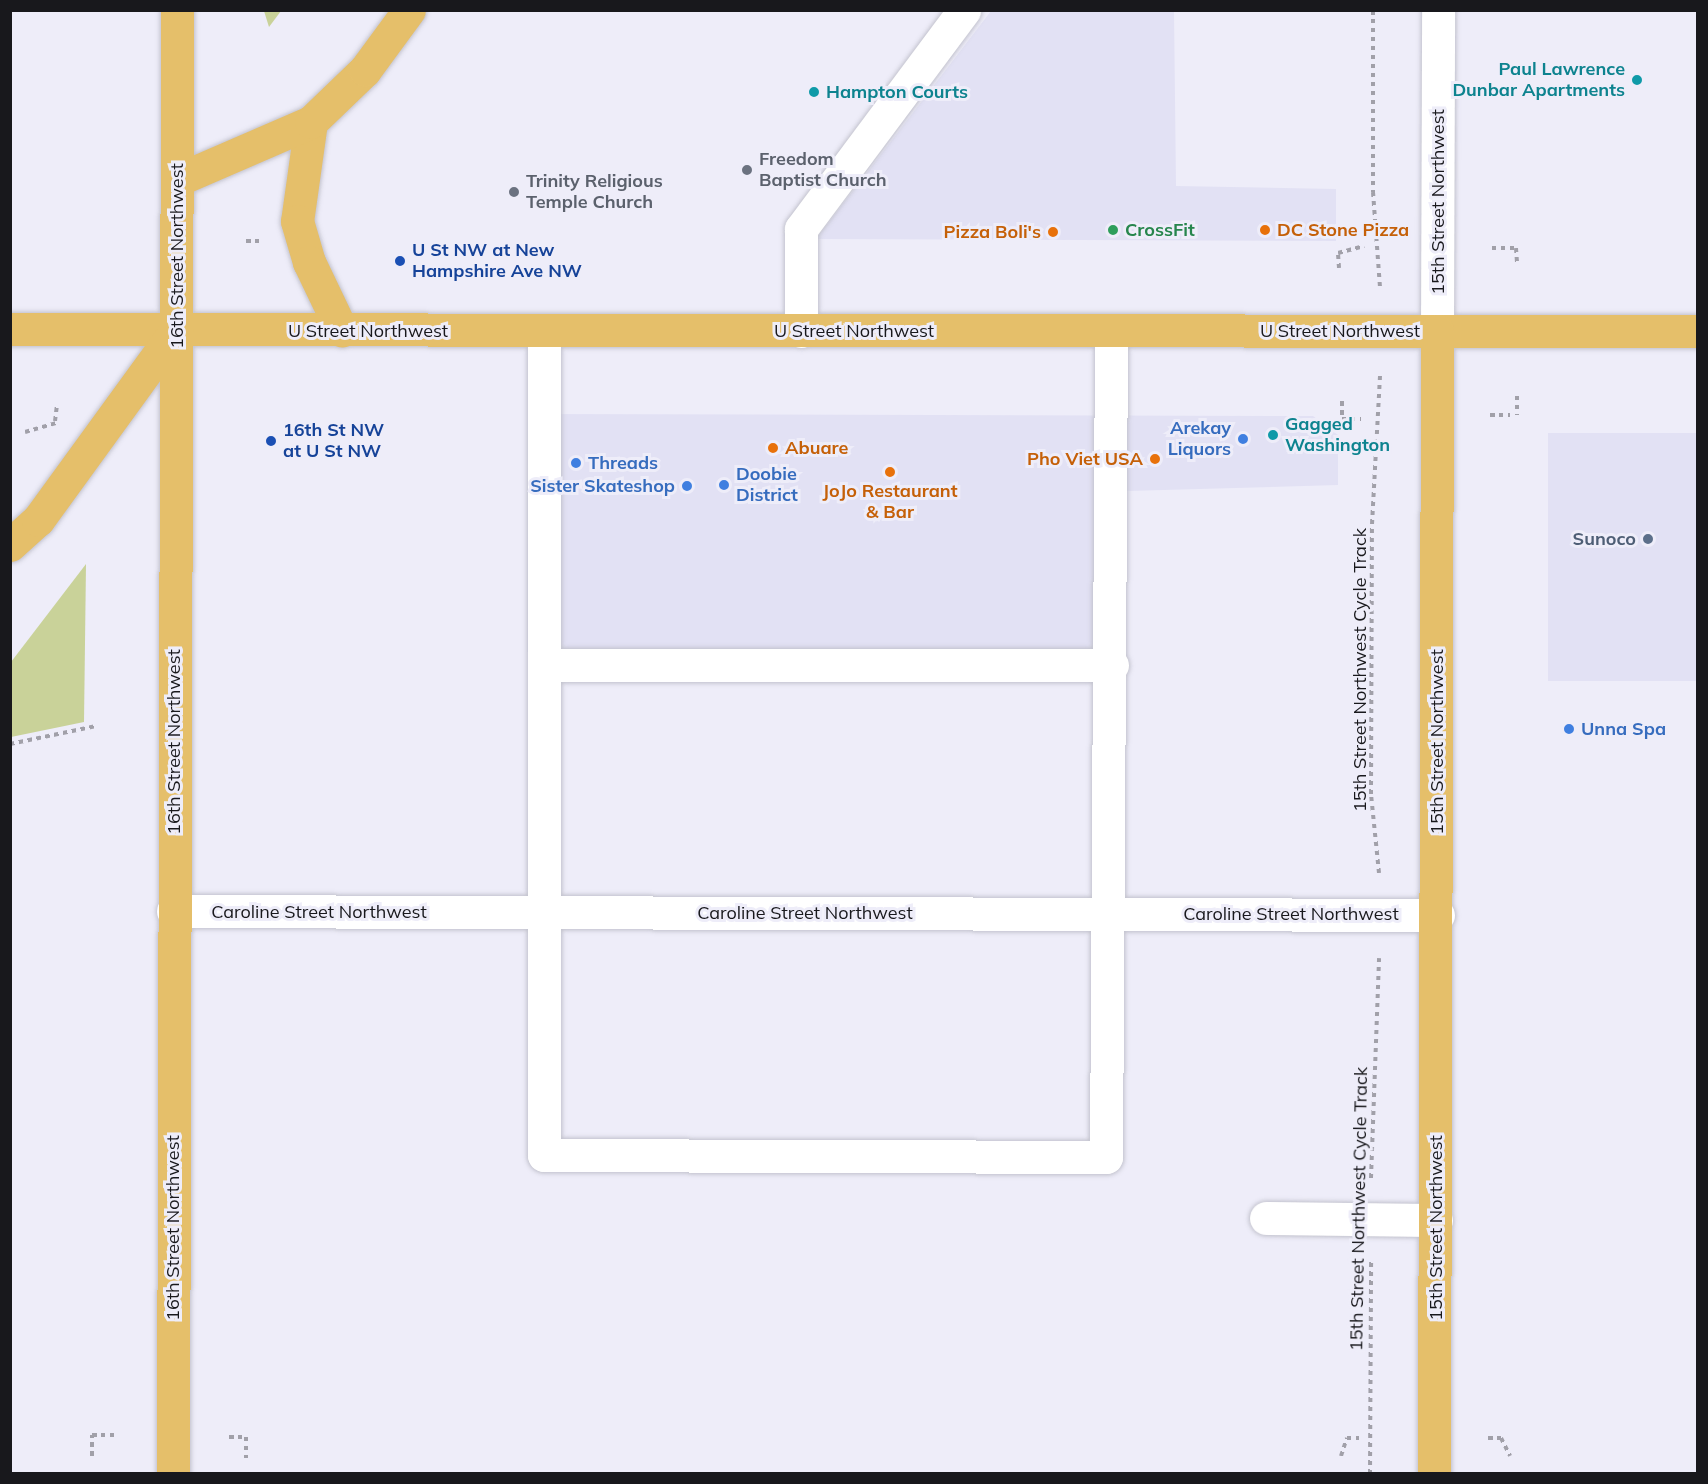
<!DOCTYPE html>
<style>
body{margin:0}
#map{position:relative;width:1708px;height:1484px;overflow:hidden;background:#eeedf9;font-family:Mulish,sans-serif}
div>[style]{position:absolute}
.built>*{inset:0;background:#e2e1f4;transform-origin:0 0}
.green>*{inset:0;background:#c9d299}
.path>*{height:4px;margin-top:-2px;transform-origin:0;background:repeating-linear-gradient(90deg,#a1a0a9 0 4.5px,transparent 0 9px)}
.roads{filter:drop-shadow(0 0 2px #c3c3ce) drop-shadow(0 0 2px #c3c3ce)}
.minor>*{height:33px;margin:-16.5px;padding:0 16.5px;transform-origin:16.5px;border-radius:16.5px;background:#fff}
.major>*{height:33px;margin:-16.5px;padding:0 16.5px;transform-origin:16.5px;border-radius:16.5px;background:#e5bf6a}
.dots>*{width:16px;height:16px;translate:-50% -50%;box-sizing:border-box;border:3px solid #eeedf9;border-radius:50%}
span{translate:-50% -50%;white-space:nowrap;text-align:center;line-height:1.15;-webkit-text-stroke:6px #eeedf9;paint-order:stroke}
.culture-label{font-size:18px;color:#0d838f;font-weight:700}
.right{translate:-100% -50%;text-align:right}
.left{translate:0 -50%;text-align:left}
.worship-label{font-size:18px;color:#5b616d;font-weight:700}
.street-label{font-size:18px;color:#18181c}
.leisure-label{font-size:18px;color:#27864d;font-weight:700}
.food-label{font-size:18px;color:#c56008;font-weight:700}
.transit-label{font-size:18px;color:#164399;font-weight:700}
.shop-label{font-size:18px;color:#366cbe;font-weight:700}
.service-label{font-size:18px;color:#4e5e75;font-weight:700}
.frame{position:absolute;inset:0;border:12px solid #18181c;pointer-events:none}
</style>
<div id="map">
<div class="built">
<div style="clip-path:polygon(991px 11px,1174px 11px,1176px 186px,1336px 189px,1336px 241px,816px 239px)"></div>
<div style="clip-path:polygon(528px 414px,1313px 416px,1338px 435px,1338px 485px,1127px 491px,1123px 649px,527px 652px)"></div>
<div style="left:1697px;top:433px;width:248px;height:149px;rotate:90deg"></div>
</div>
<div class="green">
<div style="clip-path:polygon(264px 11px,264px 10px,281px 11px,269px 27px)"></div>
<div style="clip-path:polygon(86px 564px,84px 722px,11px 737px,11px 662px)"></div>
</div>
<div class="path">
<div style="left:1373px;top:10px;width:182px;rotate:90deg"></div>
<div style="left:1373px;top:192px;width:96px;rotate:85.8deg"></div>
<div style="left:246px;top:241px;width:14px"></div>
<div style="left:1492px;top:248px;width:24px"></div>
<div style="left:1516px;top:248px;width:16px;rotate:86deg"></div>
<div style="left:1339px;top:268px;width:15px;rotate:-94deg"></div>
<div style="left:1338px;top:253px;width:27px;rotate:-15deg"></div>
<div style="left:1517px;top:396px;width:19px;rotate:90deg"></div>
<div style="left:1342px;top:401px;width:18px;rotate:90deg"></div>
<div style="left:1342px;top:419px;width:19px"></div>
<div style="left:1490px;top:415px;width:20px"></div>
<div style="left:55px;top:421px;width:16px;rotate:-83deg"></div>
<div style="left:25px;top:432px;width:32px;rotate:-16deg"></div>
<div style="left:10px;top:744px;width:88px;rotate:-11.8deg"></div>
<div style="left:1379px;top:873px;width:79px;rotate:-95.8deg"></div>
<div style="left:1371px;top:794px;width:270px;rotate:-89.8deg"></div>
<div style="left:1372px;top:524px;width:150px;rotate:-86.9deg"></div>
<div style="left:1371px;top:1178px;width:220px;rotate:-87.9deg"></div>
<div style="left:229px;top:1437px;width:17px"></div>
<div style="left:246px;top:1437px;width:21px;rotate:90deg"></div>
<div style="left:1488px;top:1438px;width:13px"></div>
<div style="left:1501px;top:1438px;width:20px;rotate:63deg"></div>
<div style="left:92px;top:1456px;width:21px;rotate:-90deg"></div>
<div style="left:92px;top:1435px;width:23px"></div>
<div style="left:1341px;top:1456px;width:19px;rotate:-72deg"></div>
<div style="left:1347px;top:1438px;width:12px"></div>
<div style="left:1370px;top:1474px;width:214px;rotate:-89.7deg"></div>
</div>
<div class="roads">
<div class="minor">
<div style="left:544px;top:331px;width:824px;rotate:90deg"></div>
<div style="left:544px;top:1155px;width:562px;rotate:0.2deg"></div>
<div style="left:1106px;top:1157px;width:826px;rotate:-89.65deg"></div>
<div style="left:801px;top:331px;width:102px;rotate:-90deg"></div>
<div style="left:801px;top:229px;width:273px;rotate:-53.3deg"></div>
<div style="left:1437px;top:331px;width:321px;rotate:-89.8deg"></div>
<div style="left:545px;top:665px;width:567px"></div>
<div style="left:173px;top:911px;width:1265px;rotate:0.18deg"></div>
<div style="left:1266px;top:1218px;width:170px;rotate:0.7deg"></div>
</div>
<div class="major">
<div style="left:311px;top:122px;width:100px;rotate:98deg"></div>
<div style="left:297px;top:221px;width:43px;rotate:73.7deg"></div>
<div style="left:309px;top:262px;width:76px;rotate:64.4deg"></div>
<div style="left:177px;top:180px;width:146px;rotate:-23.4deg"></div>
<div style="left:311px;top:122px;width:75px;rotate:-43.9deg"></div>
<div style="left:365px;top:70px;width:74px;rotate:-53.7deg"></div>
<div style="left:10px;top:329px;width:1688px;rotate:0.07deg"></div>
<div style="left:10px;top:545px;width:38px;rotate:-42deg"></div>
<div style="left:38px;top:520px;width:235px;rotate:-54deg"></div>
<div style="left:173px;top:1474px;width:1464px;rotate:-89.84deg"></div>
<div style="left:1434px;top:1474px;width:1143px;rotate:-89.85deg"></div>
</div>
</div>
<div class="dots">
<div style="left:1637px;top:80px;background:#0f9aa8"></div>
<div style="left:814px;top:92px;background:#0f9aa8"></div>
<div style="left:747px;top:170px;background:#6b7280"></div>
<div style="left:514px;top:192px;background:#6b7280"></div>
<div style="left:1113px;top:230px;background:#2e9e5b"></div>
<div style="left:1265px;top:230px;background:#e8710a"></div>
<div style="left:1053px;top:232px;background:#e8710a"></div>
<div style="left:400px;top:261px;background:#1a4fb4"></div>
<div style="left:1273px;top:435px;background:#0f9aa8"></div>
<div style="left:1243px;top:439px;background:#3f7fe0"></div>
<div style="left:271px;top:441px;background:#1a4fb4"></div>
<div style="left:773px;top:448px;background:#e8710a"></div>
<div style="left:1155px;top:459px;background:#e8710a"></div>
<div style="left:576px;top:463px;background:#3f7fe0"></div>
<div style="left:890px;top:472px;background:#e8710a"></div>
<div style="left:724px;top:485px;background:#3f7fe0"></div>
<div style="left:687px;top:486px;background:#3f7fe0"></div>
<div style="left:1648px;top:539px;background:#5c6f8a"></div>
<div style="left:1569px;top:729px;background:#3f7fe0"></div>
</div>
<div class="culture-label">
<span class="right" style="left:1625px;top:80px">Paul Lawrence<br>Dunbar Apartments</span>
<span class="left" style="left:826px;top:92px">Hampton Courts</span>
<span class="left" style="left:1285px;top:435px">Gagged<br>Washington</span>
</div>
<div class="worship-label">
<span class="left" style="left:759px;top:170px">Freedom<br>Baptist Church</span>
<span class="left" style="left:526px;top:192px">Trinity Religious<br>Temple Church</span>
</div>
<div class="street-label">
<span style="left:1438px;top:202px;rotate:-90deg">15th Street Northwest</span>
<span style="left:177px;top:256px;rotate:-90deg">16th Street Northwest</span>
<span style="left:368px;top:331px">U Street Northwest</span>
<span style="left:854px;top:331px">U Street Northwest</span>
<span style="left:1340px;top:331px">U Street Northwest</span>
<span style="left:1360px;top:670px;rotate:-90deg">15th Street Northwest Cycle Track</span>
<span style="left:174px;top:742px;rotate:-90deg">16th Street Northwest</span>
<span style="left:1437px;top:742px;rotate:-90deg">15th Street Northwest</span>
<span style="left:319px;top:912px">Caroline Street Northwest</span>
<span style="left:805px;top:913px">Caroline Street Northwest</span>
<span style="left:1291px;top:914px">Caroline Street Northwest</span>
<span style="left:1359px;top:1209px;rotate:-89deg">15th Street Northwest Cycle Track</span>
<span style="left:173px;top:1228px;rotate:-90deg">16th Street Northwest</span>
<span style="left:1436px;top:1228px;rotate:-90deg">15th Street Northwest</span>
</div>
<div class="leisure-label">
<span class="left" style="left:1125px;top:230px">CrossFit</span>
</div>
<div class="food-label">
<span class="left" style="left:1277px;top:230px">DC Stone Pizza</span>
<span class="right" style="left:1041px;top:232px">Pizza Boli's</span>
<span class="left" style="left:785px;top:448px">Abuare</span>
<span class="right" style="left:1143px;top:459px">Pho Viet USA</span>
<span style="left:890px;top:502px">JoJo Restaurant<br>&amp; Bar</span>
</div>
<div class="transit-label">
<span class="left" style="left:412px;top:261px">U St NW at New<br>Hampshire Ave NW</span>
<span class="left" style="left:283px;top:441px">16th St NW<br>at U St NW</span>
</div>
<div class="shop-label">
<span class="right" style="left:1231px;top:439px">Arekay<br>Liquors</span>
<span class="left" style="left:588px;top:463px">Threads</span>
<span class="left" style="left:736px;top:485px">Doobie<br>District</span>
<span class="right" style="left:675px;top:486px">Sister Skateshop</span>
<span class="left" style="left:1581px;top:729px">Unna Spa</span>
</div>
<div class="service-label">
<span class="right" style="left:1636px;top:539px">Sunoco</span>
</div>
<div class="frame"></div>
</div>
